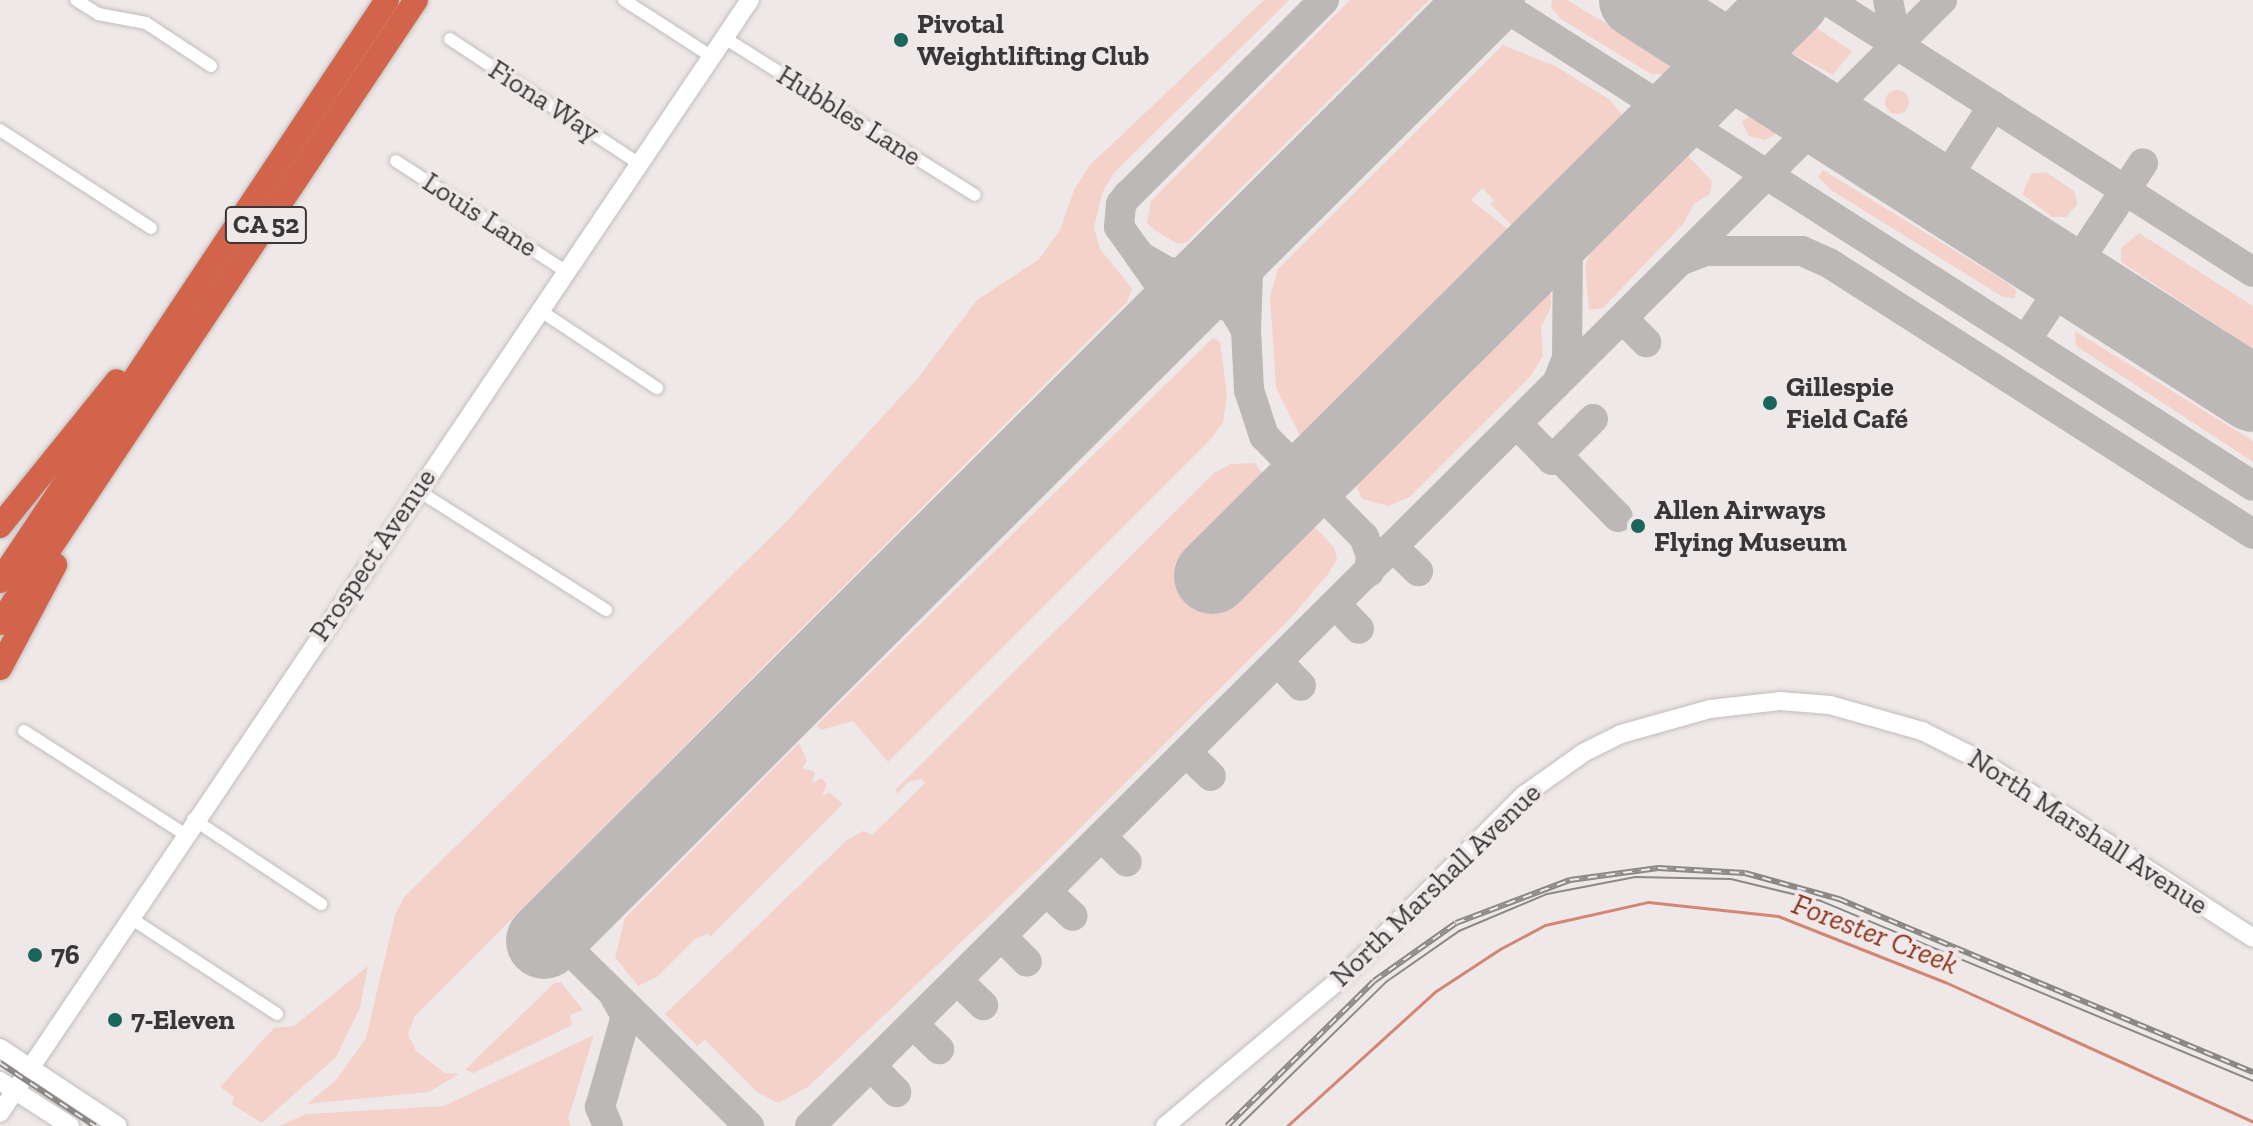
<!DOCTYPE html>
<meta charset="utf-8">
<style>
body{margin:0}
#map{position:relative;width:2253px;height:1126px;overflow:hidden;background:#eee9e8;font-family:"Zilla Slab",serif}
div>[style]{position:absolute}
.green>*{inset:0;background:#f4d2ca}
.round{border-radius:50%}
.stream>*{height:3px;margin:-1.5px;padding:0 1.5px;transform-origin:1.5px;border-radius:1.5px;background:#d38673}
.taxiway>*{height:30px;margin:-15px;padding:0 15px;transform-origin:15px;border-radius:15px;background:#bcb8b8}
.runway>*{height:76px;margin:-38px;padding:0 38px;transform-origin:38px;border-radius:38px;background:#bcb8b8}
.roads{filter:drop-shadow(0 0 2px #c2bdbc) drop-shadow(0 0 2px #c2bdbc)}
.minor>*{height:12px;margin:-6px;padding:0 6px;transform-origin:6px;border-radius:6px;background:#fff}
.secondary>*{height:18px;margin:-9px;padding:0 9px;transform-origin:9px;border-radius:9px;background:#fff}
.motorway>*{height:24px;margin:-12px;padding:0 12px;transform-origin:12px;border-radius:12px;background:#d2644b}
.tram>*{height:2px;margin:-1px;padding:0 1px;transform-origin:1px;border-radius:1px;background:#8b8887}
.rail>*{height:6px;margin-top:-3px;transform-origin:0;background:repeating-linear-gradient(90deg,#eee9e8 0 9px,#8b8887 0 18px);box-sizing:border-box;border-block:2px solid #8b8887}
.dots>*{width:22px;height:22px;translate:-50% -50%;box-sizing:border-box;border:4px solid #eee9e8;border-radius:50%}
span{translate:-50% -50%;white-space:nowrap;text-align:center;line-height:1.15;-webkit-text-stroke:8px #eee9e8;paint-order:stroke}
.shield-label span{padding:2px 6px;background:#eee9e8;border:2px solid;border-radius:6px;-webkit-text-stroke-width:0}
.shield-label{font-size:26px;color:#383636;font-weight:700}
.poi-label{font-size:28px;color:#383636;font-weight:700}
.left{translate:0 -50%;text-align:left}
.street-label{font-size:28px;color:#383636}
.water-label{font-size:30px;color:#90341f;font-style:italic}
</style>
<div id="map">
<div class="green">
<div style="clip-path:polygon(1264px 0,1289px 0,1114px 173px,1102px 193px,1094px 228px,1100px 249px,1132px 288px,1127px 302px,415px 1016px,408px 1034px,416px 1051px,445px 1073px,459px 1074px,429px 1092px,307px 1104px,337px 1079px,366px 1038px,395px 915px,404px 897px,786px 522px,917px 379px,977px 300px,1039px 259px,1060px 230px,1074px 190px,1090px 165px)"></div>
<div style="clip-path:polygon(1350px 0,1429px 0,1187px 242px,1178px 244px,1156px 231px,1147px 223px,1151px 201px)"></div>
<div style="clip-path:polygon(1552px 0,1567px 0,1666px 59px,1675px 65px,1675px 74px,1651px 74px,1561px 19px,1551px 7px)"></div>
<div style="clip-path:polygon(1812px 25px,1852px 51px,1833px 75px,1785px 50px,1792px 37px)"></div>
<div style="clip-path:polygon(1503px 45px,1557px 67px,1610px 100px,1621px 113px,1618px 130px,1521px 234px,1490px 204px,1494px 200px,1482px 188px,1471px 200px,1518px 237px,1321px 433px,1300px 436px,1276px 388px,1270px 296px,1278px 269px)"></div>
<div class="round" style="left:1885px;top:90px;width:24px;height:24px"></div>
<div style="clip-path:polygon(1749px 116px,1768px 121px,1778px 133px,1765px 140px,1749px 136px,1742px 122px)"></div>
<div style="clip-path:polygon(1688px 156px,1712px 181px,1710px 194px,1694px 204px,1683px 224px,1603px 308px,1589px 310px,1585px 267px,1597px 234px,1665px 163px)"></div>
<div style="clip-path:polygon(1823px 170px,2006px 282px,2016px 290px,2015px 298px,2003px 297px,1831px 190px,1818px 177px)"></div>
<div style="clip-path:polygon(2046px 172px,2075px 192px,2077px 205px,2066px 217px,2052px 217px,2022px 194px,2031px 174px)"></div>
<div style="clip-path:polygon(2139px 233px,2253px 306px,2253px 349px,2121px 262px,2121px 248px)"></div>
<div style="clip-path:polygon(1551px 281px,1551px 307px,1541px 327px,1543px 356px,1529px 378px,1410px 497px,1388px 506px,1362px 499px,1354px 481px,1367px 461px)"></div>
<div style="clip-path:polygon(2075px 331px,2253px 441px,2253px 462px,2076px 346px)"></div>
<div style="clip-path:polygon(1213px 338px,1220px 342px,1227px 394px,1223px 423px,1209px 441px,888px 762px,853px 721px,821px 730px,817px 725px)"></div>
<div style="clip-path:polygon(1254px 463px,1270px 482px,1191px 568px,1219px 595px,1229px 591px,1309px 521px,1334px 547px,1337px 560px,1328px 574px,1288px 621px,1043px 865px,808px 1087px,778px 1103px,757px 1092px,705px 1040px,697px 1046px,665px 1014px,846px 841px,863px 831px,872px 835px,915px 793px,925px 783px,922px 779px,908px 782px,897px 794px,896px 789px,1214px 473px,1231px 464px)"></div>
<div style="clip-path:polygon(799px 743px,807px 761px,802px 768px,815px 772px,812px 783px,822px 778px,827px 784px,822px 796px,829px 792px,843px 804px,709px 938px,709px 933px,695px 939px,657px 977px,638px 986px,615px 957px,625px 918px)"></div>
<div style="clip-path:polygon(368px 966px,360px 1008px,336px 1057px,262px 1123px,231px 1104px,234px 1097px,220px 1087px,274px 1028px,294px 1026px)"></div>
<div style="clip-path:polygon(561px 982px,583px 1010px,570px 1015px,572px 1025px,474px 1073px,465px 1070px,554px 983px)"></div>
<div style="clip-path:polygon(594px 1035px,568px 1119px,571px 1126px,279px 1126px,306px 1114px,444px 1106px)"></div>
</div>
<div class="stream">
<div style="left:1287px;top:1126px;width:201px;rotate:-42.2deg"></div>
<div style="left:1436px;top:991px;width:77px;rotate:-33.3deg"></div>
<div style="left:1500px;top:949px;width:51px;rotate:-28.1deg"></div>
<div style="left:1545px;top:925px;width:106px;rotate:-12.6deg"></div>
<div style="left:1648px;top:902px;width:131px;rotate:6.1deg"></div>
<div style="left:1778px;top:916px;width:180px;rotate:21.6deg"></div>
<div style="left:1945px;top:982px;width:338px;rotate:24.4deg"></div>
</div>
<div class="taxiway">
<div style="left:1324px;top:0;width:276px;rotate:135.1deg"></div>
<div style="left:1128px;top:195px;width:11px;rotate:128deg"></div>
<div style="left:1121px;top:204px;width:23px;rotate:95deg"></div>
<div style="left:1119px;top:227px;width:36px;rotate:54deg"></div>
<div style="left:1140px;top:256px;width:108px;rotate:29.9deg"></div>
<div style="left:1234px;top:310px;width:23px;rotate:59deg"></div>
<div style="left:1246px;top:330px;width:60px;rotate:87.1deg"></div>
<div style="left:1249px;top:390px;width:48px;rotate:71.9deg"></div>
<div style="left:1264px;top:436px;width:142px;rotate:45.3deg"></div>
<div style="left:1364px;top:537px;width:19px;rotate:69deg"></div>
<div style="left:1371px;top:555px;width:17px;rotate:97deg"></div>
<div style="left:1494px;top:0;width:901px;rotate:32.63deg"></div>
<div style="left:1827px;top:0;width:505px;rotate:32.56deg"></div>
<div style="left:1888px;top:0;width:46px;rotate:78.7deg"></div>
<div style="left:1937px;top:192px;width:103px;rotate:-56.9deg"></div>
<div style="left:1682px;top:260px;width:26px;rotate:-21deg"></div>
<div style="left:1706px;top:251px;width:96px"></div>
<div style="left:1802px;top:251px;width:30px;rotate:24deg"></div>
<div style="left:1829px;top:263px;width:503px;rotate:32.58deg"></div>
<div style="left:1170px;top:272px;width:23px;rotate:7deg"></div>
<div style="left:1193px;top:275px;width:18px;rotate:-19deg"></div>
<div style="left:1210px;top:269px;width:67px;rotate:-42.6deg"></div>
<div style="left:1623px;top:319px;width:33px;rotate:45deg"></div>
<div style="left:1246px;top:330px;width:57px;rotate:-88deg"></div>
<div style="left:1248px;top:273px;width:36px;rotate:-76deg"></div>
<div style="left:1257px;top:238px;width:127px;rotate:-46.6deg"></div>
<div style="left:2026px;top:340px;width:212px;rotate:-56.5deg"></div>
<div style="left:1557px;top:383px;width:27px;rotate:-68deg"></div>
<div style="left:1567px;top:358px;width:114px;rotate:-89.5deg"></div>
<div style="left:1568px;top:244px;width:21px;rotate:-76deg"></div>
<div style="left:1573px;top:224px;width:142px;rotate:-45.9deg"></div>
<div style="left:1080px;top:403px;width:111px;rotate:-45.4deg"></div>
<div style="left:1158px;top:324px;width:39px;rotate:-87deg"></div>
<div style="left:1160px;top:285px;width:33px;rotate:-125deg"></div>
<div style="left:1517px;top:424px;width:50px;rotate:45.8deg"></div>
<div style="left:1552px;top:460px;width:58px;rotate:-45deg"></div>
<div style="left:1557px;top:455px;width:87px;rotate:45.5deg"></div>
<div style="left:1393px;top:547px;width:35px;rotate:44deg"></div>
<div style="left:1336px;top:605px;width:33px;rotate:46deg"></div>
<div style="left:1278px;top:662px;width:33px;rotate:46deg"></div>
<div style="left:1187px;top:753px;width:33px;rotate:44deg"></div>
<div style="left:1102px;top:837px;width:35px;rotate:45deg"></div>
<div style="left:1047px;top:892px;width:35px;rotate:43deg"></div>
<div style="left:552px;top:933px;width:276px;rotate:44.4deg"></div>
<div style="left:1002px;top:937px;width:35px;rotate:45deg"></div>
<div style="left:958px;top:981px;width:35px;rotate:44deg"></div>
<div style="left:914px;top:1025px;width:35px;rotate:44deg"></div>
<div style="left:872px;top:1067px;width:35px;rotate:46deg"></div>
<div style="left:608px;top:1126px;width:21px;rotate:-113deg"></div>
<div style="left:600px;top:1107px;width:95px;rotate:-74.1deg"></div>
<div style="left:626px;top:1016px;width:22px;rotate:-120deg"></div>
<div style="left:810px;top:1126px;width:1597px;rotate:-44.85deg"></div>
</div>
<div class="runway">
<div style="left:1637px;top:0;width:731px;rotate:32.6deg"></div>
<div style="left:1212px;top:576px;width:817px;rotate:-44.85deg"></div>
<div style="left:544px;top:941px;width:1332px;rotate:-44.94deg"></div>
</div>
<div class="roads">
<div class="minor">
<div style="left:76px;top:0;width:26px;rotate:32deg"></div>
<div style="left:98px;top:14px;width:49px;rotate:10.6deg"></div>
<div style="left:146px;top:23px;width:78px;rotate:33.5deg"></div>
<div style="left:624px;top:0;width:105px;rotate:32.9deg"></div>
<div style="left:723px;top:37px;width:297px;rotate:32.1deg"></div>
<div style="left:450px;top:39px;width:225px;rotate:33.4deg"></div>
<div style="left:0;top:130px;width:180px;rotate:33deg"></div>
<div style="left:396px;top:161px;width:200px;rotate:33deg"></div>
<div style="left:538px;top:309px;width:143px;rotate:33.6deg"></div>
<div style="left:417px;top:490px;width:224px;rotate:32.4deg"></div>
<div style="left:24px;top:731px;width:189px;rotate:32.7deg"></div>
<div style="left:193px;top:819px;width:154px;rotate:33.6deg"></div>
<div style="left:129px;top:917px;width:177px;rotate:33.2deg"></div>
</div>
<div class="secondary">
<div style="left:0;top:1048px;width:141px;rotate:33.5deg"></div>
<div style="left:0;top:1081px;width:83px;rotate:32.7deg"></div>
<div style="left:0;top:1113px;width:1342px;rotate:-56.03deg"></div>
<div style="left:1165px;top:1126px;width:236px;rotate:-40deg"></div>
<div style="left:1346px;top:974px;width:252px;rotate:-45.2deg"></div>
<div style="left:1524px;top:795px;width:72px;rotate:-35.4deg"></div>
<div style="left:1583px;top:753px;width:42px;rotate:-26.6deg"></div>
<div style="left:1621px;top:734px;width:92px;rotate:-15.7deg"></div>
<div style="left:1710px;top:709px;width:70px;rotate:-6.5deg"></div>
<div style="left:1780px;top:701px;width:50px;rotate:4.6deg"></div>
<div style="left:1830px;top:705px;width:96px;rotate:15.8deg"></div>
<div style="left:1922px;top:731px;width:60px;rotate:26.6deg"></div>
<div style="left:1976px;top:758px;width:330px;rotate:33deg"></div>
</div>
<div class="motorway">
<div style="left:0;top:526px;width:186px;rotate:-51.1deg"></div>
<div style="left:0;top:581px;width:698px;rotate:-56.33deg"></div>
<div style="left:0;top:623px;width:749px;rotate:-56.27deg"></div>
<div style="left:0;top:668px;width:117px;rotate:-61.9deg"></div>
</div>
</div>
<div class="tram">
<div style="left:1239px;top:1126px;width:206px;rotate:-44.4deg"></div>
<div style="left:1386px;top:982px;width:89px;rotate:-34.9deg"></div>
<div style="left:1459px;top:931px;width:95px;rotate:-22.8deg"></div>
<div style="left:1547px;top:894px;width:90px;rotate:-10.9deg"></div>
<div style="left:1635px;top:877px;width:96px;rotate:1.2deg"></div>
<div style="left:1731px;top:879px;width:93px;rotate:13.7deg"></div>
<div style="left:1821px;top:901px;width:468px;rotate:22.6deg"></div>
</div>
<div class="rail">
<div style="left:0;top:1063px;width:114px;rotate:33.6deg"></div>
<div style="left:1227px;top:1126px;width:206px;rotate:-44.6deg"></div>
<div style="left:1374px;top:981px;width:100px;rotate:-35.3deg"></div>
<div style="left:1456px;top:923px;width:122px;rotate:-20.7deg"></div>
<div style="left:1570px;top:880px;width:89px;rotate:-7.8deg"></div>
<div style="left:1658px;top:868px;width:87px;rotate:3.3deg"></div>
<div style="left:1745px;top:873px;width:98px;rotate:15.5deg"></div>
<div style="left:1839px;top:899px;width:449px;rotate:22.7deg"></div>
</div>
<div class="dots">
<div style="left:901px;top:40px;background:#1b655d"></div>
<div style="left:1770px;top:403px;background:#1b655d"></div>
<div style="left:1638px;top:526px;background:#1b655d"></div>
<div style="left:35px;top:955px;background:#1b655d"></div>
<div style="left:115px;top:1020px;background:#1b655d"></div>
</div>
<div class="shield-label">
<span style="left:266px;top:225px">CA 52</span>
</div>
<div class="poi-label">
<span class="left" style="left:917px;top:40px">Pivotal<br>Weightlifting Club</span>
<span class="left" style="left:1786px;top:403px">Gillespie<br>Field Café</span>
<span class="left" style="left:1654px;top:526px">Allen Airways<br>Flying Museum</span>
<span class="left" style="left:51px;top:955px">76</span>
<span class="left" style="left:131px;top:1020px">7-Eleven</span>
</div>
<div class="street-label">
<span style="left:544px;top:101px;rotate:33deg">Fiona Way</span>
<span style="left:849px;top:116px;rotate:32deg">Hubbles Lane</span>
<span style="left:480px;top:215px;rotate:33deg">Louis Lane</span>
<span style="left:373px;top:555px;rotate:-56deg">Prospect Avenue</span>
<span style="left:2088px;top:832px;rotate:33deg">North Marshall Avenue</span>
<span style="left:1436px;top:885px;rotate:-44deg">North Marshall Avenue</span>
</div>
<div class="water-label">
<span style="left:1875px;top:934px;rotate:21deg">Forester Creek</span>
</div>
</div>
